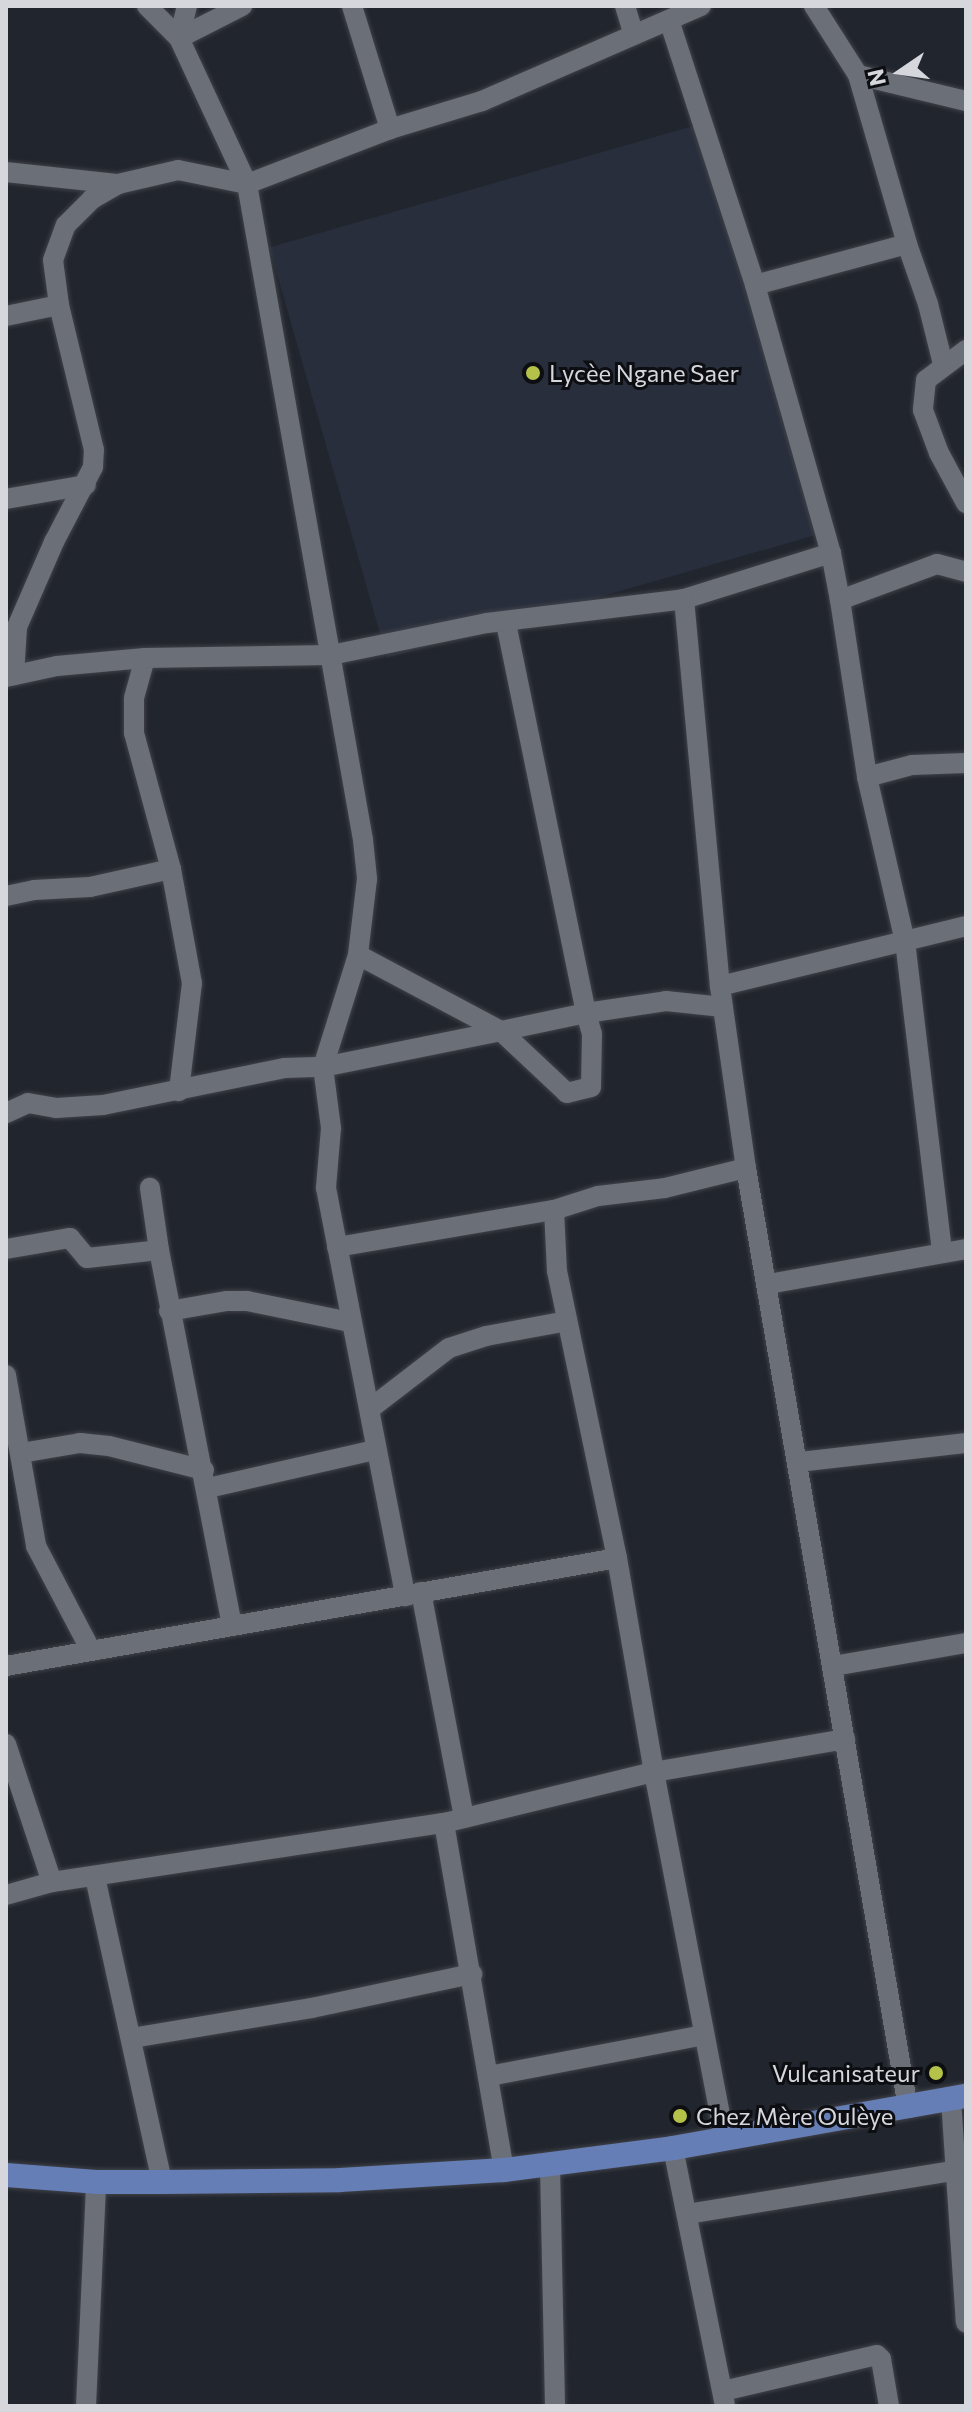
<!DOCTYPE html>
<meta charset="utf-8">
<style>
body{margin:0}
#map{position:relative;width:972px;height:2412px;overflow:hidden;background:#21252d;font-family:Commissioner,sans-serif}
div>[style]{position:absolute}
.built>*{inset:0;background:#282e3c;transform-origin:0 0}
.roads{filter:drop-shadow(0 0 2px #404249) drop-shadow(0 0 2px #404249)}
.minor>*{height:20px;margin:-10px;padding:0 10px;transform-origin:10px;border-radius:10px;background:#6a6f78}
.primary>*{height:24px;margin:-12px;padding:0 12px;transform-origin:12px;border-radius:12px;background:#667eb6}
.dots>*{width:22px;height:22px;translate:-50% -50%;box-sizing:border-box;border:4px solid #0c0e12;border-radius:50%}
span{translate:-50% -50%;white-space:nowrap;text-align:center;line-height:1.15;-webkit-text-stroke:6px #0c0e12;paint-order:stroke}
.poi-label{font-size:24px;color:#d5d7dd}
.left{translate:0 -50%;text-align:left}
.right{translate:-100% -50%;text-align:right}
.frame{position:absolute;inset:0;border:8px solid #d5d7dd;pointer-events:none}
.north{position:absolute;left:860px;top:32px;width:80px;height:80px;-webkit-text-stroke:6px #0c0e12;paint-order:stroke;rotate:257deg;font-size:22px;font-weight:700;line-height:32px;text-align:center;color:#d5d7dd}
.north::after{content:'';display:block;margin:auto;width:28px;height:36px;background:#d5d7dd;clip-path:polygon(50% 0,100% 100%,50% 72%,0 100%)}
</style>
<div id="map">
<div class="built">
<div style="left:700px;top:124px;width:427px;height:448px;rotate:74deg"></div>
</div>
<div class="roads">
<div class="minor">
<div style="left:147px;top:6px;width:45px;rotate:45deg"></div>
<div style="left:179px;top:38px;width:161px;rotate:65deg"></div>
<div style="left:247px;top:184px;width:666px;rotate:79.97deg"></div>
<div style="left:363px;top:840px;width:39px;rotate:84deg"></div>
<div style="left:367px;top:879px;width:77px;rotate:96.8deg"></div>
<div style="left:358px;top:955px;width:117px;rotate:107.4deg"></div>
<div style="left:323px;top:1067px;width:62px;rotate:82.5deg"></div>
<div style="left:331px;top:1128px;width:60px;rotate:94.8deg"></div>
<div style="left:326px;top:1188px;width:416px;rotate:79deg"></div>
<div style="left:352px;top:6px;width:129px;rotate:72.8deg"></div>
<div style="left:625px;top:6px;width:30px;rotate:73deg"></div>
<div style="left:814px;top:6px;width:82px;rotate:57.5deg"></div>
<div style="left:858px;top:75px;width:111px;rotate:13.5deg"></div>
<div style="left:669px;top:20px;width:279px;rotate:72deg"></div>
<div style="left:755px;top:285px;width:279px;rotate:74.2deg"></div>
<div style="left:831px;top:553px;width:48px;rotate:79.2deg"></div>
<div style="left:840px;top:600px;width:103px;rotate:-20.4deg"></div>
<div style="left:937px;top:564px;width:30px;rotate:15deg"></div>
<div style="left:179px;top:38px;width:71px;rotate:-26.9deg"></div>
<div style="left:179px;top:38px;width:33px;rotate:-76deg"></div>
<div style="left:858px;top:75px;width:176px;rotate:73.8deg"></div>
<div style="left:6px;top:172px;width:113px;rotate:6.1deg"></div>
<div style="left:755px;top:285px;width:157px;rotate:-15.1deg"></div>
<div style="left:907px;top:244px;width:64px;rotate:70.7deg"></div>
<div style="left:928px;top:304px;width:62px;rotate:76deg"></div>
<div style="left:6px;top:316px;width:54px;rotate:-11.7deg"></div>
<div style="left:966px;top:350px;width:50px;rotate:143.1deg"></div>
<div style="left:926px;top:380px;width:30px;rotate:96deg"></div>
<div style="left:923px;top:410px;width:46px;rotate:69.6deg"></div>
<div style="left:939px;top:453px;width:57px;rotate:61.6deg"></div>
<div style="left:6px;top:499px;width:81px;rotate:-9.9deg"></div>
<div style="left:831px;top:553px;width:154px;rotate:162.6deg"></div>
<div style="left:684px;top:599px;width:389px;rotate:84.7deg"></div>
<div style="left:720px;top:986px;width:184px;rotate:81.9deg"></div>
<div style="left:746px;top:1168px;width:954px;rotate:80.22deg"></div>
<div style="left:840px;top:600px;width:179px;rotate:81.3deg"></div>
<div style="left:867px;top:777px;width:168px;rotate:77deg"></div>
<div style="left:905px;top:941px;width:314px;rotate:83.2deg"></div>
<div style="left:506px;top:623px;width:398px;rotate:78.4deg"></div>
<div style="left:586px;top:1013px;width:81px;rotate:-8.5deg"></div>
<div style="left:666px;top:1001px;width:57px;rotate:6deg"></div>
<div style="left:145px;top:658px;width:41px;rotate:105.4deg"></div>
<div style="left:134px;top:698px;width:35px;rotate:90deg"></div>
<div style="left:134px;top:733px;width:141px;rotate:74.8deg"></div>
<div style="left:14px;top:675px;width:48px;rotate:-86.4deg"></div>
<div style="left:17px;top:627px;width:93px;rotate:-66.5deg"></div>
<div style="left:54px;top:542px;width:85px;rotate:-62.5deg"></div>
<div style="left:93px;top:467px;width:17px;rotate:-87deg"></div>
<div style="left:94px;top:450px;width:149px;rotate:-103.6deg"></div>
<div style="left:59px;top:305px;width:45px;rotate:-97.6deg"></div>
<div style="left:53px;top:260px;width:37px;rotate:-70deg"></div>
<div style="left:66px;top:225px;width:37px;rotate:-45deg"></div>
<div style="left:92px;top:199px;width:30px;rotate:-30deg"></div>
<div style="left:118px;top:184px;width:62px;rotate:-13.1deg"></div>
<div style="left:178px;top:170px;width:70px;rotate:11.5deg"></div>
<div style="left:247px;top:184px;width:153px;rotate:-21deg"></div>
<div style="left:390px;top:129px;width:96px;rotate:-16.9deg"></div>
<div style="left:482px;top:101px;width:239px;rotate:-23.5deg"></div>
<div style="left:6px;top:677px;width:52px;rotate:-12.2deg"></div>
<div style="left:57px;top:666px;width:88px;rotate:-5.2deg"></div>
<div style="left:145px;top:658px;width:186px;rotate:-0.9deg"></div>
<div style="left:331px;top:655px;width:159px;rotate:-11.6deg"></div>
<div style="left:487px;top:623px;width:198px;rotate:-6.9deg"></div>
<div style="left:867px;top:777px;width:47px;rotate:-14.9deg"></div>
<div style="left:912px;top:765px;width:54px;rotate:-2.1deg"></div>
<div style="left:6px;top:896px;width:29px;rotate:-12deg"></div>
<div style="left:34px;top:890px;width:56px;rotate:-3.1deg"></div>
<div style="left:90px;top:887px;width:83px;rotate:-12.5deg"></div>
<div style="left:171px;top:869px;width:116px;rotate:79.6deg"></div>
<div style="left:192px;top:983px;width:109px;rotate:96.9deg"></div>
<div style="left:720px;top:986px;width:253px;rotate:-13.7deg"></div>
<div style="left:6px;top:1113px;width:24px;rotate:-24deg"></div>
<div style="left:28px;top:1103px;width:28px;rotate:10deg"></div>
<div style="left:56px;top:1108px;width:47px;rotate:-3.7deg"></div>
<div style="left:103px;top:1105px;width:186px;rotate:-11.5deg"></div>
<div style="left:285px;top:1068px;width:38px;rotate:-2deg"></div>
<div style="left:323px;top:1067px;width:182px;rotate:-11.4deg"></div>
<div style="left:501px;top:1031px;width:87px;rotate:-12deg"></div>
<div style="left:586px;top:1013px;width:22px;rotate:74deg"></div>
<div style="left:592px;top:1034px;width:53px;rotate:91.1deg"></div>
<div style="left:591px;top:1087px;width:25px;rotate:166deg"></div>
<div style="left:567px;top:1093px;width:91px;rotate:-136.8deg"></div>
<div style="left:501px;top:1031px;width:162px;rotate:-152deg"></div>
<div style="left:554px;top:1210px;width:61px;rotate:87.2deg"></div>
<div style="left:557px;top:1271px;width:293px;rotate:78.2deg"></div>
<div style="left:617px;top:1558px;width:217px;rotate:80.2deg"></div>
<div style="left:654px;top:1772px;width:374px;rotate:79.1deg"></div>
<div style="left:337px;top:1247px;width:220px;rotate:-9.7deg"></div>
<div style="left:554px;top:1210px;width:46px;rotate:-17.7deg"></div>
<div style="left:598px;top:1196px;width:67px;rotate:-6.8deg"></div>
<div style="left:665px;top:1188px;width:83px;rotate:-13.9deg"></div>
<div style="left:6px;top:1249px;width:65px;rotate:-9.8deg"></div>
<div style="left:70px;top:1238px;width:26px;rotate:50deg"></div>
<div style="left:87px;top:1258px;width:72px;rotate:-6.3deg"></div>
<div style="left:159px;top:1250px;width:63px;rotate:-98.3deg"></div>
<div style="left:159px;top:1250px;width:382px;rotate:79deg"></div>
<div style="left:768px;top:1284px;width:201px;rotate:-10deg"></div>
<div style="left:169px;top:1311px;width:59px;rotate:-9.8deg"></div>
<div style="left:227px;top:1301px;width:20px"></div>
<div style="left:247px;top:1301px;width:105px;rotate:11.5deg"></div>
<div style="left:6px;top:1375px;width:174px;rotate:80deg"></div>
<div style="left:36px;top:1546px;width:116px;rotate:62.3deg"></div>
<div style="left:371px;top:1408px;width:98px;rotate:-37.6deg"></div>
<div style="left:449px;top:1348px;width:39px;rotate:-18deg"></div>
<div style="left:486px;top:1336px;width:82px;rotate:-10.5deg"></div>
<div style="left:21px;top:1453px;width:60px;rotate:-9.6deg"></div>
<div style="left:80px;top:1443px;width:29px;rotate:6deg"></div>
<div style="left:109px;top:1446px;width:98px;rotate:14.2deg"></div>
<div style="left:799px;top:1462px;width:168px;rotate:-6.5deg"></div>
<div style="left:208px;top:1488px;width:171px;rotate:-12.8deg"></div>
<div style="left:421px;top:1592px;width:230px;rotate:79.2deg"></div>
<div style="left:6px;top:1666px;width:620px;rotate:-10.02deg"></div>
<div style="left:834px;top:1666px;width:134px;rotate:-9.9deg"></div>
<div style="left:6px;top:1744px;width:145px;rotate:71.6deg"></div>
<div style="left:444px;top:1823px;width:352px;rotate:80.2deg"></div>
<div style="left:95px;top:1877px;width:312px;rotate:77.6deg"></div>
<div style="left:6px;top:1895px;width:48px;rotate:-15.8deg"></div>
<div style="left:52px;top:1882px;width:396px;rotate:-8.6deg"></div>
<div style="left:444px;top:1823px;width:216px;rotate:-13.7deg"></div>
<div style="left:654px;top:1772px;width:194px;rotate:-9.8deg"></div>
<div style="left:132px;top:2038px;width:182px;rotate:-9.5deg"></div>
<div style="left:312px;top:2008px;width:164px;rotate:-12deg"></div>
<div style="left:489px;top:2076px;width:219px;rotate:-10.8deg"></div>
<div style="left:951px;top:2099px;width:224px;rotate:86.2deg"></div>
<div style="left:673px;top:2148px;width:263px;rotate:78.6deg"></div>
<div style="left:550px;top:2166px;width:240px;rotate:88.8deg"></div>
<div style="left:687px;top:2214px;width:269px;rotate:-9.2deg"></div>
<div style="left:723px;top:2391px;width:158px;rotate:-13.2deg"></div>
<div style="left:877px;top:2355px;width:6px;rotate:45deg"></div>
<div style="left:881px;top:2359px;width:48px;rotate:80.3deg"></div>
<div style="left:86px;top:2406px;width:224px;rotate:-87.4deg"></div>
</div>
<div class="primary">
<div style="left:6px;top:2175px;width:90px;rotate:4.4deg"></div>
<div style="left:96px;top:2182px;width:66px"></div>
<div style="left:162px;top:2182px;width:178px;rotate:-0.6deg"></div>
<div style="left:340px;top:2180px;width:164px;rotate:-3.5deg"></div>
<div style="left:504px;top:2170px;width:170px;rotate:-7.4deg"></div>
<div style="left:673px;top:2148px;width:298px;rotate:-10.1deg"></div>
</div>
</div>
<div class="dots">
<div style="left:533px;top:373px;background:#b4c24a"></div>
<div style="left:936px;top:2073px;background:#b4c24a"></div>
<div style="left:680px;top:2116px;background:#b4c24a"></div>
</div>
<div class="poi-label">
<span class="left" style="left:549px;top:373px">Lycèe Ngane Saer</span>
<span class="right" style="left:920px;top:2073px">Vulcanisateur</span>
<span class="left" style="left:696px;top:2116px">Chez Mère Oulèye</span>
</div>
<div class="frame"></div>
<div class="north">N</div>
</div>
